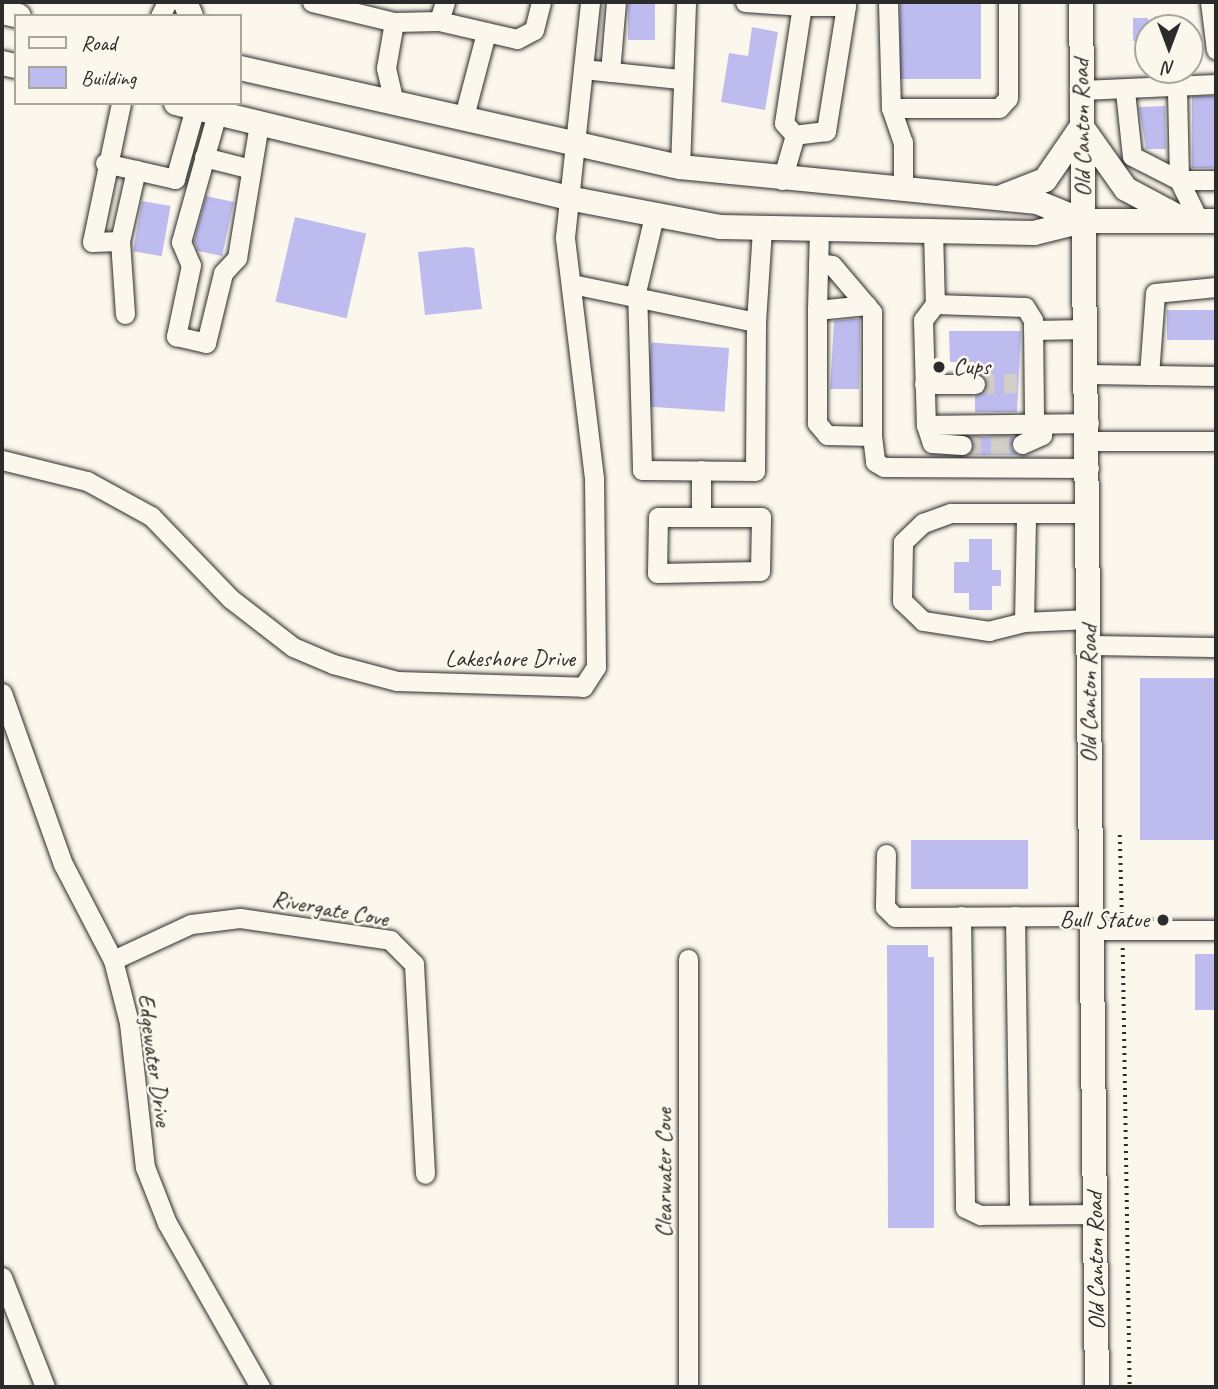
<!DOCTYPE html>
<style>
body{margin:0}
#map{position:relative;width:1218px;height:1389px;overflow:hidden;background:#fbf7ec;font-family:Caveat,sans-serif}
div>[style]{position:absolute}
.building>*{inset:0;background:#bebcee;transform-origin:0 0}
.minor-tunnel>*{height:19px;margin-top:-9.5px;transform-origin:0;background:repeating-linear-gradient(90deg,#d1cec5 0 19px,transparent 0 29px)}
.path>*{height:3.5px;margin-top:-1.75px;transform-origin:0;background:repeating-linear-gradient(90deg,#2b2b2b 0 2px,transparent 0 7px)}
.roads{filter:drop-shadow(0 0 2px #2b2b2b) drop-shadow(0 0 2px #2b2b2b)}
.minor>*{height:19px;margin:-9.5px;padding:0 9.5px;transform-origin:9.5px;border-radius:9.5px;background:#fbf7ec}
.major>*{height:24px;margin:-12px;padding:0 12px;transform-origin:12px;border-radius:12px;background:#fbf7ec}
.dots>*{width:19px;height:19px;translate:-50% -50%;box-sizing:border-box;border:4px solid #fbf7ec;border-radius:50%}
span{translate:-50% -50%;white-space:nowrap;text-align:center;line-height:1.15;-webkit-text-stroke:5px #fbf7ec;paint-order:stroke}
.street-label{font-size:24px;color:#2b2b2b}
.poi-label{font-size:24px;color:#2b2b2b}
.left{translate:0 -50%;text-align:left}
.right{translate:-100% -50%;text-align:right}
.frame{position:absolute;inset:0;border:4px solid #2b2b2b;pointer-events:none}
.legend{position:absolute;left:14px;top:14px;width:228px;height:91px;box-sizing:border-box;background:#fbf7ec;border:2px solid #a8a59f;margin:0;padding:9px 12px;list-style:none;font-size:21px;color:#2b2b2b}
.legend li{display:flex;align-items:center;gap:14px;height:35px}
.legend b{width:35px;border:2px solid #a8a59f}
.north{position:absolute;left:1134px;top:14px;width:70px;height:70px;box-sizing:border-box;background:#fbf7ec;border:2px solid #a8a59f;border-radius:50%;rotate:180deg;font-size:19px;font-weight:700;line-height:28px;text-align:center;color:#2b2b2b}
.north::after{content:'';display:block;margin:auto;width:24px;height:32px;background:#2b2b2b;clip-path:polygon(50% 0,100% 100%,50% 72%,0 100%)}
</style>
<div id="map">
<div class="building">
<div style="left:628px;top:2px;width:27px;height:38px"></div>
<div style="left:900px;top:2px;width:81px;height:77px"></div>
<div style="left:1133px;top:18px;width:15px;height:23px"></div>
<div style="clip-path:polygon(752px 27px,778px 32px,765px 110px,721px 102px,729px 53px,748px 56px)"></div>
<div style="left:1216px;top:96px;width:72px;height:24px;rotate:90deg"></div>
<div style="clip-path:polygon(1165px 106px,1166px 149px,1146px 149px,1139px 107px)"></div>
<div style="clip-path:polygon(206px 196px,234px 202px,222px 256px,198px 251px,194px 241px)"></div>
<div style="left:142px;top:201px;width:29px;height:51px;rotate:10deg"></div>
<div style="left:295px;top:217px;width:73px;height:87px;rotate:13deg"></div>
<div style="clip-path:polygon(466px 247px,474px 248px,482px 309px,425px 315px,418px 252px)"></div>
<div style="left:1216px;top:310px;width:30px;height:49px;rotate:90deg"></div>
<div style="clip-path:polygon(852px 319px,860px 319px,859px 389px,830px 389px,834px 321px)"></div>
<div style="clip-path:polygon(949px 331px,1021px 331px,1017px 412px,975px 412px,975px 396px,985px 391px,986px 379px,974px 372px,974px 362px,950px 362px)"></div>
<div style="left:729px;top:348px;width:64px;height:78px;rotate:94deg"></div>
<div style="clip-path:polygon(1013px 436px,1011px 448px,1018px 455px,968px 455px,971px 437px)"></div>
<div style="clip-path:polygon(969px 539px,992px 539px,992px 570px,1001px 570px,1001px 586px,992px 586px,992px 610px,969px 610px,969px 593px,954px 593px,954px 562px,969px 562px)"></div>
<div style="left:1140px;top:678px;width:76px;height:162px"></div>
<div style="left:911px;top:840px;width:117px;height:49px"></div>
<div style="clip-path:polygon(887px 945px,928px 945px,928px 957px,934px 957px,934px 1228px,888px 1228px)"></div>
<div style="left:1195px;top:954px;width:21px;height:56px"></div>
</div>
<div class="minor-tunnel">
<div style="left:975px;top:384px;width:42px;rotate:-1.4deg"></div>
<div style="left:962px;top:445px;width:60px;rotate:-1deg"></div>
</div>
<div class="path">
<div style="left:1120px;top:835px;width:78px;rotate:88.5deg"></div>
<div style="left:1123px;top:948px;width:439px;rotate:89.1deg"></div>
</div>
<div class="roads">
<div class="minor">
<div style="left:312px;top:2px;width:84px;rotate:13.7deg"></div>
<div style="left:394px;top:22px;width:47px;rotate:99.9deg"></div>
<div style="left:386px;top:68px;width:36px;rotate:77deg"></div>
<div style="left:445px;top:2px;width:20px;rotate:108deg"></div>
<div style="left:439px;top:21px;width:80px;rotate:13deg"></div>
<div style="left:517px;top:39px;width:19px;rotate:-28deg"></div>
<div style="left:534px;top:30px;width:29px;rotate:-76deg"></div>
<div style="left:745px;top:2px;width:57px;rotate:4deg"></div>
<div style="left:888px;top:2px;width:106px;rotate:88.4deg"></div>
<div style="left:891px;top:108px;width:36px;rotate:71deg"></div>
<div style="left:903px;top:142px;width:48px;rotate:90deg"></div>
<div style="left:1210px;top:2px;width:48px;rotate:82.9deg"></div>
<div style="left:802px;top:6px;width:44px"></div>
<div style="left:846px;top:6px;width:127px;rotate:99.1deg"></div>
<div style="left:826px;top:131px;width:31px;rotate:173deg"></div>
<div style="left:795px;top:135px;width:16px;rotate:-133deg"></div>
<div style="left:784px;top:123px;width:118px;rotate:-81.3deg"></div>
<div style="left:160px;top:16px;width:16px;rotate:-63deg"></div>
<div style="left:394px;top:22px;width:45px;rotate:-1.3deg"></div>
<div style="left:583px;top:69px;width:97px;rotate:5.9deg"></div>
<div style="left:610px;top:72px;width:70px;rotate:-85.1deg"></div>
<div style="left:1082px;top:90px;width:134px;rotate:-2.6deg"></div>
<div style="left:1177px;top:90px;width:90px;rotate:88.7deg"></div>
<div style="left:1179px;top:180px;width:46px;rotate:64deg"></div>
<div style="left:1125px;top:91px;width:65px;rotate:83.9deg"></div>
<div style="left:1132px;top:156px;width:53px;rotate:27.1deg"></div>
<div style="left:1179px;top:180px;width:37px"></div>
<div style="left:891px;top:108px;width:108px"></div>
<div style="left:999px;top:108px;width:13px;rotate:-48deg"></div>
<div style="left:1008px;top:98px;width:96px;rotate:-90deg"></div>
<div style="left:217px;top:113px;width:134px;rotate:105.6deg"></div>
<div style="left:181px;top:242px;width:25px;rotate:67deg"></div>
<div style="left:191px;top:265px;width:73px;rotate:101.9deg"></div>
<div style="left:176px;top:336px;width:31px;rotate:13deg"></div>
<div style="left:206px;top:343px;width:72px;rotate:-76.3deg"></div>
<div style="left:223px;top:273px;width:21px;rotate:-47deg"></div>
<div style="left:237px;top:258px;width:137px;rotate:-80.7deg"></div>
<div style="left:463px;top:120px;width:90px;rotate:-75.2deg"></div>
<div style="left:204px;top:157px;width:44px;rotate:14.3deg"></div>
<div style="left:105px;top:163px;width:72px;rotate:12.9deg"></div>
<div style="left:175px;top:179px;width:74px;rotate:-74.3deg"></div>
<div style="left:680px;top:167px;width:165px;rotate:-87.9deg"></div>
<div style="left:782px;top:180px;width:47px;rotate:-73.9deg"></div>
<div style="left:654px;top:216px;width:74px;rotate:103.3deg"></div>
<div style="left:637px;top:288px;width:182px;rotate:88.4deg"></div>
<div style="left:642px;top:470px;width:113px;rotate:0.5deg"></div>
<div style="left:755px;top:471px;width:149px;rotate:-89.6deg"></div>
<div style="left:933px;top:230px;width:74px;rotate:88.5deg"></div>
<div style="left:935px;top:304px;width:20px;rotate:127deg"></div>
<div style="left:923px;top:320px;width:105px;rotate:88.4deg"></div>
<div style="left:926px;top:425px;width:163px;rotate:-0.7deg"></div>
<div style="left:120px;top:241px;width:28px;rotate:178deg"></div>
<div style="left:92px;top:242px;width:142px;rotate:-78.2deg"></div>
<div style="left:818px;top:263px;width:14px;rotate:8deg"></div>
<div style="left:832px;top:265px;width:62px;rotate:49.6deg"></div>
<div style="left:872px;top:312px;width:124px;rotate:90deg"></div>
<div style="left:872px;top:436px;width:45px;rotate:-178.7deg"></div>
<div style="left:827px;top:435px;width:16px;rotate:-130deg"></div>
<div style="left:817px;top:423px;width:113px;rotate:-90deg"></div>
<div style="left:817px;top:310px;width:82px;rotate:-88.6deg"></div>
<div style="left:572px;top:284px;width:188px;rotate:11.7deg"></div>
<div style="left:756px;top:322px;width:92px;rotate:-86.3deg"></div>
<div style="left:935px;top:304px;width:90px;rotate:1.9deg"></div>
<div style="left:1025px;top:307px;width:15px;rotate:58deg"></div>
<div style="left:1033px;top:320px;width:104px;rotate:89.4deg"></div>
<div style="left:817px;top:310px;width:50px;rotate:-5.7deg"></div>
<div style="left:125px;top:314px;width:73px;rotate:-93.9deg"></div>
<div style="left:120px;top:241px;width:73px;rotate:-77.3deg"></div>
<div style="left:1033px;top:330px;width:53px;rotate:-1.1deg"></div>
<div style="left:1088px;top:374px;width:128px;rotate:0.9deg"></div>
<div style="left:1149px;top:375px;width:82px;rotate:-85.8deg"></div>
<div style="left:1155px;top:293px;width:61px;rotate:-5.6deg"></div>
<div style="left:924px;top:384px;width:51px"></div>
<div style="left:926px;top:425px;width:19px;rotate:72deg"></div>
<div style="left:932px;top:443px;width:30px;rotate:4deg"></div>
<div style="left:872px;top:436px;width:26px;rotate:83deg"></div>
<div style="left:875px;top:462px;width:10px;rotate:29deg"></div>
<div style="left:884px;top:467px;width:205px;rotate:0.3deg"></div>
<div style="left:1089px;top:441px;width:127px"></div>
<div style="left:1022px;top:444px;width:22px;rotate:-24deg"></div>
<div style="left:1042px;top:435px;width:11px;rotate:-85deg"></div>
<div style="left:2px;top:460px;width:88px;rotate:13.9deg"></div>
<div style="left:87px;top:481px;width:73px;rotate:28.7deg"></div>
<div style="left:151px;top:516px;width:115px;rotate:46.1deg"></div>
<div style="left:231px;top:599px;width:78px;rotate:37.7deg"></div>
<div style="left:293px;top:647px;width:43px;rotate:23deg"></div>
<div style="left:333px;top:664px;width:66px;rotate:14.9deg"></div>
<div style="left:397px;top:681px;width:186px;rotate:1.8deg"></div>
<div style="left:583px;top:687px;width:24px;rotate:-57deg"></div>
<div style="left:596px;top:667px;width:189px;rotate:-90.6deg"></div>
<div style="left:594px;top:478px;width:243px;rotate:-96.9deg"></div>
<div style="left:565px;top:237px;width:236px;rotate:-83.9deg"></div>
<div style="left:701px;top:470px;width:47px;rotate:90deg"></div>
<div style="left:701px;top:517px;width:43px;rotate:180deg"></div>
<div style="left:658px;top:517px;width:56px;rotate:91deg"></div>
<div style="left:657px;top:573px;width:103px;rotate:-1.1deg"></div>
<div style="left:760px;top:571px;width:54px;rotate:-88.9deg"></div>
<div style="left:761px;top:517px;width:60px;rotate:180deg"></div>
<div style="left:1088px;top:619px;width:64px;rotate:177.3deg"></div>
<div style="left:1024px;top:622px;width:109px;rotate:-88.9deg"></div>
<div style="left:1026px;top:513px;width:63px"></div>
<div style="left:1024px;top:622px;width:36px;rotate:166deg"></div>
<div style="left:989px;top:631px;width:67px;rotate:-171.4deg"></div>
<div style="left:923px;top:621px;width:29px;rotate:-136deg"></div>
<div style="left:902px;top:601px;width:59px;rotate:-89deg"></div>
<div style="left:903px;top:542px;width:28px;rotate:-44deg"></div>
<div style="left:923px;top:523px;width:30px;rotate:-20deg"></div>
<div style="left:951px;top:513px;width:75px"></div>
<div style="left:1088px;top:645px;width:128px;rotate:0.9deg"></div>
<div style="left:2px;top:693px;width:182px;rotate:70.4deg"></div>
<div style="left:63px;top:864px;width:108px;rotate:62.5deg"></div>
<div style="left:113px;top:960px;width:65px;rotate:75.7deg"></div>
<div style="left:129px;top:1023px;width:145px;rotate:83.7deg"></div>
<div style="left:145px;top:1167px;width:60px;rotate:68.6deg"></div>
<div style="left:167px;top:1223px;width:189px;rotate:60.4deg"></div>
<div style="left:886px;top:854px;width:53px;rotate:91.1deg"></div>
<div style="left:885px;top:907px;width:14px;rotate:45deg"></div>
<div style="left:895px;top:917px;width:195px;rotate:-0.3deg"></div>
<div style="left:961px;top:916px;width:292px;rotate:89.2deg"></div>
<div style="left:965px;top:1208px;width:17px;rotate:25deg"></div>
<div style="left:980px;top:1215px;width:115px;rotate:-0.5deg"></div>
<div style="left:1015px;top:916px;width:298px;rotate:89.2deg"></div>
<div style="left:1090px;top:930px;width:126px"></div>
<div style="left:688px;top:959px;width:428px;rotate:90deg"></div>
<div style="left:113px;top:960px;width:86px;rotate:-24.8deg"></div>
<div style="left:191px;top:924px;width:49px;rotate:-7deg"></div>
<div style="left:240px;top:918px;width:152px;rotate:8.3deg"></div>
<div style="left:390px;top:940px;width:34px;rotate:45deg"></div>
<div style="left:414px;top:964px;width:210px;rotate:87deg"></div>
<div style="left:2px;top:1277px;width:118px;rotate:68.6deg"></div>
</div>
<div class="major">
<div style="left:185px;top:2px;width:15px;rotate:67deg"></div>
<div style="left:1081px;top:2px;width:1385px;rotate:89.34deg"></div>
<div style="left:2px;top:12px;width:17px;rotate:13deg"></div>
<div style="left:2px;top:63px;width:14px;rotate:12deg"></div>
<div style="left:240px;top:68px;width:451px;rotate:12.7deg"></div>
<div style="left:680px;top:167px;width:359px;rotate:5.6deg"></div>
<div style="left:1037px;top:202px;width:50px;rotate:22.4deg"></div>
<div style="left:176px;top:103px;width:403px;rotate:13.6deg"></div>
<div style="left:568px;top:198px;width:155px;rotate:10.8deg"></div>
<div style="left:720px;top:227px;width:314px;rotate:1.1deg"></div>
<div style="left:1034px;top:233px;width:50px;rotate:-13.8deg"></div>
<div style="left:1083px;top:221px;width:133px"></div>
<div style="left:1084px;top:130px;width:72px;rotate:54.6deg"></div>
<div style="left:1126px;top:189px;width:66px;rotate:28.1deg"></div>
<div style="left:1004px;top:196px;width:44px;rotate:-21.3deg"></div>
<div style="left:1045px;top:180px;width:62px;rotate:-55.5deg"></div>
</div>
</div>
<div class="dots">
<div style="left:939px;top:367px;background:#2b2b2b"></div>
<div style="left:1163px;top:920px;background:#2b2b2b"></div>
</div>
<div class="street-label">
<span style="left:1082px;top:128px;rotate:-91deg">Old Canton Road</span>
<span style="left:510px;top:659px">Lakeshore Drive</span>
<span style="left:1089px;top:694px;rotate:-90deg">Old Canton Road</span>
<span style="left:330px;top:909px;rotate:10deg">Rivergate Cove</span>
<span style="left:154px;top:1060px;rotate:82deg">Edgewater Drive</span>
<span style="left:664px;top:1173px;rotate:-90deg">Clearwater Cove</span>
<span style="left:1096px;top:1261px;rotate:-91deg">Old Canton Road</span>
</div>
<div class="poi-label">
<span class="left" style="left:953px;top:367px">Cups</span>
<span class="right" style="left:1149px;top:920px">Bull Statue</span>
</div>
<div class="frame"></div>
<ul class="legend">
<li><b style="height:9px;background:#fbf7ec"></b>Road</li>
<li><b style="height:19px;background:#bebcee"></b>Building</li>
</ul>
<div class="north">N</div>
</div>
